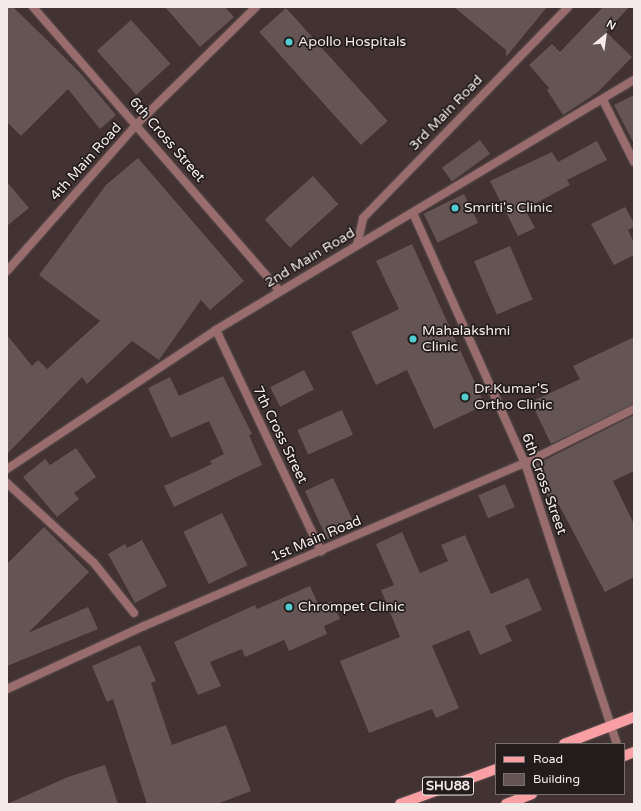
<!DOCTYPE html>
<style>
body{margin:0}
#map{position:relative;width:641px;height:811px;overflow:hidden;background:#423232;font-family:"Varela Round",sans-serif}
div>[style]{position:absolute}
.building>*{inset:0;background:#655454;transform-origin:0 0}
.roads{filter:drop-shadow(0 0 1px #5e4f4f) drop-shadow(0 0 1px #5e4f4f)}
.street>*{height:8px;margin:-4px;padding:0 4px;transform-origin:4px;border-radius:4px;background:#996d6e}
.primary>*{height:10px;margin:-5px;padding:0 5px;transform-origin:5px;border-radius:5px;background:#faa0a4}
.dots>*{width:11px;height:11px;translate:-50% -50%;box-sizing:border-box;border:2px solid #231c1c;border-radius:50%}
span{translate:-50% -50%;white-space:nowrap;text-align:center;line-height:1.15;-webkit-text-stroke:3.5px #231c1c;paint-order:stroke}
.shield-label span{padding:1px 3px;background:#231c1c;border:1px solid;border-radius:3px;-webkit-text-stroke-width:0}
.shield-label{font-size:13px;color:#f4eaea;font-weight:700}
.poi-label{font-size:14px;color:#f4eaea}
.left{translate:0 -50%;text-align:left}
.street-label{font-size:14px;color:#f4eaea}
.frame{position:absolute;inset:0;border:8px solid #f4eaea;pointer-events:none}
.legend{position:absolute;left:495px;top:743px;width:130px;height:52px;box-sizing:border-box;background:#231c1c;border:1px solid #776e6e;margin:0;padding:5px 7px;list-style:none;font-size:12px;color:#f4eaea}
.legend li{display:flex;align-items:center;gap:8px;height:20px}
.legend b{width:20px;border:1px solid #776e6e}
.north{position:absolute;left:585px;top:16px;width:40px;height:40px;-webkit-text-stroke:3px #231c1c;paint-order:stroke;rotate:29deg;font-size:11px;font-weight:700;line-height:16px;text-align:center;color:#f4eaea}
.north::after{content:'';display:block;margin:auto;width:14px;height:18px;background:#f4eaea;clip-path:polygon(50% 0,100% 100%,50% 72%,0 100%)}
</style>
<div id="map">
<div class="building">
<div style="clip-path:polygon(7px 7px,13px 7px,48px 41px,82px 75px,116px 115px,100px 129px,68px 89px,21px 136px,7px 122px)"></div>
<div style="clip-path:polygon(165px 7px,225px 7px,234px 17px,200px 47px)"></div>
<div style="clip-path:polygon(454px 7px,547px 7px,506px 57px,506px 50px)"></div>
<div style="clip-path:polygon(603px 7px,629px 7px,606px 32px,632px 57px,598px 92px,563px 115px,547px 90px,549px 88px,529px 65px,552px 44px,560px 52px)"></div>
<div style="left:286px;top:8px;width:152px;height:36px;rotate:48deg"></div>
<div style="left:131px;top:20px;width:59px;height:46px;rotate:48deg"></div>
<div style="clip-path:polygon(634px 95px,634px 144px,614px 105px)"></div>
<div style="left:480px;top:140px;width:17px;height:47px;rotate:54deg"></div>
<div style="clip-path:polygon(597px 141px,607px 160px,567px 180px,570px 185px,525px 209px,535px 228px,518px 236px,490px 181px,552px 152px,558px 162px)"></div>
<div style="clip-path:polygon(138px 158px,244px 281px,210px 310px,201px 300px,159px 360px,132px 341px,87px 384px,82px 377px,7px 454px,7px 335px,32px 366px,38px 360px,47px 369px,100px 321px,39px 275px,106px 185px)"></div>
<div style="left:313px;top:176px;width:38px;height:65px;rotate:48deg"></div>
<div style="clip-path:polygon(7px 182px,29px 208px,7px 226px)"></div>
<div style="left:464px;top:194px;width:32px;height:45px;rotate:64deg"></div>
<div style="clip-path:polygon(625px 207px,634px 223px,634px 227px,628px 230px,634px 243px,634px 255px,614px 265px,591px 224px)"></div>
<div style="clip-path:polygon(412px 244px,485px 405px,434px 429px,407px 370px,376px 385px,351px 332px,399px 309px,376px 261px)"></div>
<div style="left:510px;top:246px;width:58px;height:39px;rotate:67deg"></div>
<div style="clip-path:polygon(634px 337px,634px 404px,551px 444px,531px 402px,580px 379px,573px 366px)"></div>
<div style="left:304px;top:370px;width:22px;height:38px;rotate:63deg"></div>
<div style="clip-path:polygon(223px 376px,252px 434px,249px 435px,262px 465px,174px 507px,164px 486px,212px 464px,210px 461px,224px 454px,209px 421px,171px 438px,148px 388px,170px 377px,179px 396px)"></div>
<div style="left:342px;top:410px;width:27px;height:49px;rotate:66deg"></div>
<div style="clip-path:polygon(634px 415px,634px 471px,613px 481px,634px 524px,634px 577px,605px 592px,559px 505px,553px 508px,533px 466px)"></div>
<div style="clip-path:polygon(76px 448px,96px 477px,74px 493px,79px 499px,57px 517px,23px 477px,45px 459px,50px 465px)"></div>
<div style="left:333px;top:478px;width:53px;height:31px;rotate:65deg"></div>
<div style="left:505px;top:484px;width:25px;height:29px;rotate:67deg"></div>
<div style="left:222px;top:513px;width:58px;height:43px;rotate:64deg"></div>
<div style="clip-path:polygon(44px 527px,89px 572px,28px 633px,88px 607px,98px 629px,7px 666px,7px 564px)"></div>
<div style="clip-path:polygon(402px 532px,420px 573px,448px 561px,441px 545px,465px 535px,491px 594px,528px 578px,542px 610px,505px 626px,512px 641px,480px 655px,469px 630px,432px 646px,459px 708px,436px 718px,432px 709px,369px 733px,340px 661px,400px 637px,381px 590px,394px 585px,376px 544px)"></div>
<div style="clip-path:polygon(142px 540px,167px 586px,135px 603px,108px 554px,125px 544px,127px 548px)"></div>
<div style="clip-path:polygon(310px 586px,319px 606px,332px 601px,340px 619px,324px 626px,327px 634px,289px 651px,284px 640px,245px 657px,242px 649px,210px 662px,221px 686px,198px 695px,174px 642px,255px 605px,257px 609px)"></div>
<div style="clip-path:polygon(140px 645px,156px 681px,151px 683px,172px 745px,226px 725px,251px 791px,217px 804px,147px 804px,113px 699px,107px 702px,92px 666px)"></div>
<div style="clip-path:polygon(105px 765px,118px 804px,7px 804px,68px 777px)"></div>
</div>
<div class="roads">
<div class="street">
<div style="left:33px;top:7px;width:376px;rotate:49deg"></div>
<div style="left:603px;top:100px;width:69px;rotate:63.4deg"></div>
<div style="left:413px;top:213px;width:274px;rotate:65.9deg"></div>
<div style="left:525px;top:463px;width:296px;rotate:71.9deg"></div>
<div style="left:357px;top:245px;width:28px;rotate:-77deg"></div>
<div style="left:363px;top:218px;width:294px;rotate:-45.8deg"></div>
<div style="left:7px;top:271px;width:196px;rotate:-48.5deg"></div>
<div style="left:137px;top:124px;width:167px;rotate:-44.5deg"></div>
<div style="left:216px;top:330px;width:245px;rotate:64.6deg"></div>
<div style="left:7px;top:469px;width:251px;rotate:-33.6deg"></div>
<div style="left:216px;top:330px;width:487px;rotate:-30.9deg"></div>
<div style="left:7px;top:483px;width:118px;rotate:42.6deg"></div>
<div style="left:94px;top:563px;width:64px;rotate:51.3deg"></div>
<div style="left:7px;top:689px;width:151px;rotate:-24.7deg"></div>
<div style="left:144px;top:626px;width:414px;rotate:-23.2deg"></div>
<div style="left:525px;top:463px;width:122px;rotate:-26.4deg"></div>
</div>
<div class="primary">
<div style="left:564px;top:744px;width:75px;rotate:-21.1deg"></div>
<div style="left:624px;top:756px;width:11px;rotate:-22deg"></div>
<div style="left:400px;top:804px;width:102px;rotate:-20deg"></div>
<div style="left:506px;top:804px;width:28px;rotate:-21deg"></div>
</div>
</div>
<div class="dots">
<div style="left:289px;top:42px;background:#52cdcf"></div>
<div style="left:455px;top:208px;background:#52cdcf"></div>
<div style="left:413px;top:339px;background:#52cdcf"></div>
<div style="left:465px;top:397px;background:#52cdcf"></div>
<div style="left:289px;top:607px;background:#52cdcf"></div>
</div>
<div class="shield-label">
<span style="left:448px;top:786px">SHU88</span>
</div>
<div class="poi-label">
<span class="left" style="left:298px;top:42px">Apollo Hospitals</span>
<span class="left" style="left:464px;top:208px">Smriti's Clinic</span>
<span class="left" style="left:422px;top:339px">Mahalakshmi<br>Clinic</span>
<span class="left" style="left:474px;top:397px">Dr.Kumar'S<br>Ortho Clinic</span>
<span class="left" style="left:298px;top:607px">Chrompet Clinic</span>
</div>
<div class="street-label">
<span style="left:446px;top:113px;rotate:-46deg">3rd Main Road</span>
<span style="left:167px;top:140px;rotate:49deg">6th Cross Street</span>
<span style="left:86px;top:162px;rotate:-48deg">4th Main Road</span>
<span style="left:310px;top:258px;rotate:-31deg">2nd Main Road</span>
<span style="left:280px;top:435px;rotate:64deg">7th Cross Street</span>
<span style="left:544px;top:484px;rotate:70deg">6th Cross Street</span>
<span style="left:316px;top:539px;rotate:-23deg">1st Main Road</span>
</div>
<div class="frame"></div>
<ul class="legend">
<li><b style="height:5px;background:#faa0a4"></b>Road</li>
<li><b style="height:11px;background:#655454"></b>Building</li>
</ul>
<div class="north">N</div>
</div>
